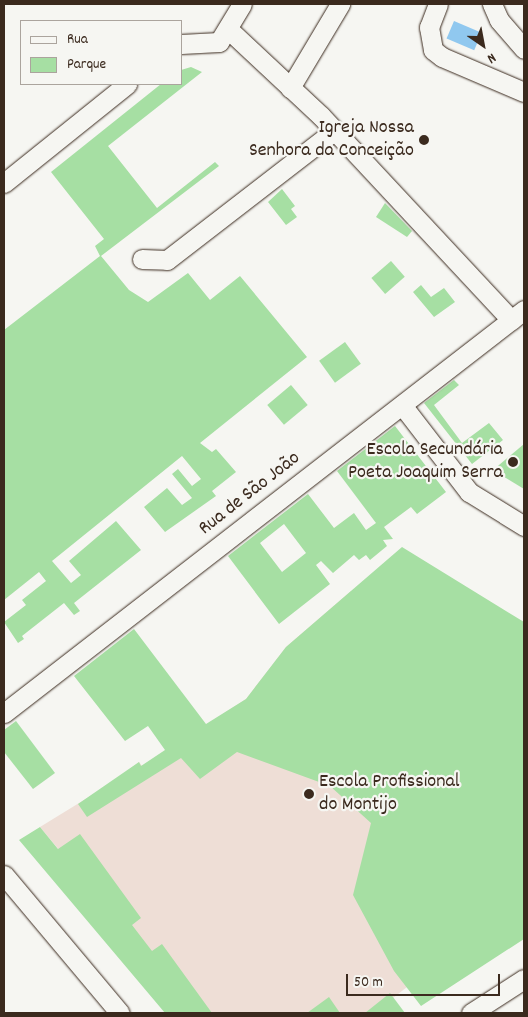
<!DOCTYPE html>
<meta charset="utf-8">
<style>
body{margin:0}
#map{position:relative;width:528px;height:1017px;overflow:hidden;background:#f6f6f2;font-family:Dekko,sans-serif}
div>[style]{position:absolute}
.built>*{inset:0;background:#eeded6}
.green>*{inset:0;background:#a6dfa3;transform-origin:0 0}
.water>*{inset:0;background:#90c8ef;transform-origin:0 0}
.roads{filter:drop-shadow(0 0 1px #3b2a1e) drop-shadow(0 0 1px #3b2a1e)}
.minor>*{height:19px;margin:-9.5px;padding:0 9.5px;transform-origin:9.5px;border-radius:9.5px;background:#f6f6f2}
.dots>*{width:14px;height:14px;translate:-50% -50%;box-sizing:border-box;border:2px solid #f6f6f2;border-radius:50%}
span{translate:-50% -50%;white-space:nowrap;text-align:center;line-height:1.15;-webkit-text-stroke:4.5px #f6f6f2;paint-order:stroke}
.poi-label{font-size:20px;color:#3b2a1e}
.right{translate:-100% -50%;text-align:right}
.left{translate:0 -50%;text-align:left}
.street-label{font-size:20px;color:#3b2a1e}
.frame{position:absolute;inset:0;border:5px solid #3b2a1e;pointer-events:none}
.legend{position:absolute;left:20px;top:20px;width:162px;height:65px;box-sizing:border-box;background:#f6f6f2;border:1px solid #aba49d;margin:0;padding:6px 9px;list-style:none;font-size:15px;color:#3b2a1e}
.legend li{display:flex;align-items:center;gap:10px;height:25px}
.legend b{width:25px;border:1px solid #aba49d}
.north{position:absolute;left:458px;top:20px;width:50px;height:50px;-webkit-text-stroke:4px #f6f6f2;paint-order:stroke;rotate:147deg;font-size:14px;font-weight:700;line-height:20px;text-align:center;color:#3b2a1e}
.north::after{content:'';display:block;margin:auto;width:18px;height:22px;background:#3b2a1e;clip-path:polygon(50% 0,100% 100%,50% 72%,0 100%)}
.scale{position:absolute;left:346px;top:974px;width:154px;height:22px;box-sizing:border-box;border:2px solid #3b2a1e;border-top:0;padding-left:6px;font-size:15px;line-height:18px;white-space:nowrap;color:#3b2a1e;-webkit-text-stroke:4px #f6f6f2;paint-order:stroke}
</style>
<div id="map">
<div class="built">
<div style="clip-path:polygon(351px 591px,407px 987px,374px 1013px,195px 1013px,40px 827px,110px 784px,139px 762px,142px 766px,246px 699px,286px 647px)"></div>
</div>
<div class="green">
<div style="clip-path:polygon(191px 67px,202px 72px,108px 146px,157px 208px,215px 162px,219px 166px,101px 256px,129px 290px,148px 302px,188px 273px,210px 300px,240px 276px,307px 357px,200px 443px,212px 452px,216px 449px,236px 472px,212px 491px,216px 496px,165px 532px,144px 507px,167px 488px,182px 505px,192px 498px,172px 474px,178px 469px,192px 486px,201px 479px,182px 456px,52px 561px,71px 583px,81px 575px,69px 561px,116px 521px,141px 550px,74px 603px,80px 611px,74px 615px,64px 603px,22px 636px,24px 639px,18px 643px,4px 622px,26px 605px,22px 600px,46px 581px,39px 572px,4px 600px,4px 330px,100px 256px,95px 246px,104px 239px,51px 172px,161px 84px,181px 84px,181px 70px)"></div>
<div style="clip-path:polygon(282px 189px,295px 206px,291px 209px,297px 217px,286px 225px,268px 202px)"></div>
<div style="clip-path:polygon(385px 203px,412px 231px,407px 237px,376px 217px)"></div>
<div style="left:391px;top:261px;width:21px;height:26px;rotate:49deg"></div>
<div style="clip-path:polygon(421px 285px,431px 297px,444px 288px,455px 302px,434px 317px,413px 292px)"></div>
<div style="left:345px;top:342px;width:27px;height:32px;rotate:54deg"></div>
<div style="clip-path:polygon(454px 380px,459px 385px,434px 405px,462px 443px,489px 423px,503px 440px,472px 464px,424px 403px)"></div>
<div style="left:291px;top:385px;width:26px;height:31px;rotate:50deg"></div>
<div style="clip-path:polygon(evenodd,395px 426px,446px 492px,417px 514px,411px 507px,384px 527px,393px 539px,383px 540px,387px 546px,370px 560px,366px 555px,359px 560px,354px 555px,333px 573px,321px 561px,316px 565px,330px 584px,279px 624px,228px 556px,308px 494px,334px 528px,354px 513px,366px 530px,376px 523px,337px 471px,395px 426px,284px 524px,306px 553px,282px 572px,260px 543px,284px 524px)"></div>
<div style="clip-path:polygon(524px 444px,524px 489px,493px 470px)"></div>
<div style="clip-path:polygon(402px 547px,524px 622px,524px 939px,421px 1006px,394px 971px,353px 895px,371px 823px,330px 786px,237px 752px,200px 779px,181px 758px,87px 817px,78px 804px,139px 762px,141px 766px,165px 750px,148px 726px,125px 741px,74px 676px,134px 629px,206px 724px,246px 699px,286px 647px)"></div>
<div style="clip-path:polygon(16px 721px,55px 773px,33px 789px,4px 752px,4px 730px)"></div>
<div style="clip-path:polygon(40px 827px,58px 849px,80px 834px,141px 918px,132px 925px,152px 951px,162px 944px,212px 1013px,165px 1013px,19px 840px)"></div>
<div style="clip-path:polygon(390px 993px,405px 1013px,365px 1013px)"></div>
<div style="clip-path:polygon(329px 997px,340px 1013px,307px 1013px)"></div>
</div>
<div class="water">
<div style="left:454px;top:21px;width:30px;height:19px;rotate:23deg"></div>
</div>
<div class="roads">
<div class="minor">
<div style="left:438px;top:4px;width:25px;rotate:111deg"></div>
<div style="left:429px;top:27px;width:23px;rotate:80deg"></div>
<div style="left:433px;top:50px;width:11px;rotate:38deg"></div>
<div style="left:442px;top:57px;width:89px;rotate:23.1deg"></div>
<div style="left:492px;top:4px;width:17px;rotate:66deg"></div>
<div style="left:499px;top:20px;width:38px;rotate:49deg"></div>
<div style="left:228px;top:29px;width:127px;rotate:43.1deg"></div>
<div style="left:321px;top:116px;width:279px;rotate:47deg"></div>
<div style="left:181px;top:44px;width:38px;rotate:-3deg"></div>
<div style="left:219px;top:42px;width:44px;rotate:-58.8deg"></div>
<div style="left:290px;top:88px;width:98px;rotate:-59.2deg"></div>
<div style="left:4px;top:183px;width:158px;rotate:-38.8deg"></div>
<div style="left:142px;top:259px;width:25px;rotate:2deg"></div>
<div style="left:167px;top:260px;width:211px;rotate:-37.7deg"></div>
<div style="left:402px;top:405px;width:110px;rotate:52.4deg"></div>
<div style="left:469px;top:492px;width:65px;rotate:31.7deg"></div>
<div style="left:4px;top:713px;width:658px;rotate:-37.78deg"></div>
<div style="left:4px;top:875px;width:180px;rotate:50deg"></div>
<div style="left:471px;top:1013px;width:63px;rotate:-32.7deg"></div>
</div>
</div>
<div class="dots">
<div style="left:424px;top:140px;background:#3b2a1e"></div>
<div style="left:513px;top:462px;background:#3b2a1e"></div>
<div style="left:309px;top:794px;background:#3b2a1e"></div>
</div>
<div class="poi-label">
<span class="right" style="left:414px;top:140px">Igreja Nossa<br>Senhora da Conceição</span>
<span class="right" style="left:503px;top:462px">Escola Secundária<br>Poeta Joaquim Serra</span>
<span class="left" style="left:319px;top:794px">Escola Profissional<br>do Montijo</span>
</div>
<div class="street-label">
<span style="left:250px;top:494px;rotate:-38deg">Rua de São João</span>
</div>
<div class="frame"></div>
<ul class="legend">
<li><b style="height:6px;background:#f6f6f2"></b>Rua</li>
<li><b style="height:14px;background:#a6dfa3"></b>Parque</li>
</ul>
<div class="north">N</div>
<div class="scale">50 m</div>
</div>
